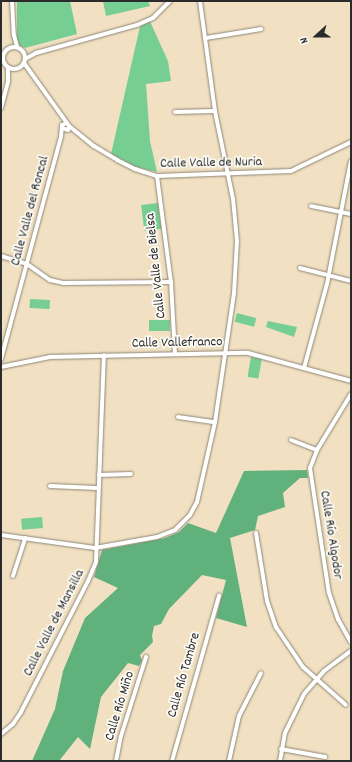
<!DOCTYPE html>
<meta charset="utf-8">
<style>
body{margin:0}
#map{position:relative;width:352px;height:762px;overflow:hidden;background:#f1e0c1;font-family:Dekko,sans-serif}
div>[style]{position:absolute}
.green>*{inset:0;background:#77ce93;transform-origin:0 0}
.forest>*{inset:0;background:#61b17d}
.roads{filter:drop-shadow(0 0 1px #8e8676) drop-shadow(0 0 1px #8e8676)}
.minor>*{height:4px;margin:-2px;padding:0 2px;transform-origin:2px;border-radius:2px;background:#fff}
.minor>.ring{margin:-2px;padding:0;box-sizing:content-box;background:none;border:4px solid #fff;border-radius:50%}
span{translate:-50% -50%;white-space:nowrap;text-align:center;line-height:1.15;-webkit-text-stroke:3.5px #fdfcf7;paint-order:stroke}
.street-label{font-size:14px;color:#2b2b2b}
.frame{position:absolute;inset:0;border:2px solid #2b2b2b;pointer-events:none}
.north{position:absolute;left:296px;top:16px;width:40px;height:40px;-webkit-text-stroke:3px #fdfcf7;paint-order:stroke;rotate:249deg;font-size:11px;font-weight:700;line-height:16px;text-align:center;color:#2b2b2b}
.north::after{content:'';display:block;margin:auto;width:14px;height:18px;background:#2b2b2b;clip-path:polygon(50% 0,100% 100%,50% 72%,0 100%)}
</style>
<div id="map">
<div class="green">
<div style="clip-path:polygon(17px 1px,70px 1px,77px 34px,25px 48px,17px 44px)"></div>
<div style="clip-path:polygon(103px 1px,148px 1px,150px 6px,106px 16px)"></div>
<div style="clip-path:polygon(148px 17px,168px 61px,171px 81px,146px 84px,150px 141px,157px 172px,136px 167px,111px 154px,141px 22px)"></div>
<div style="left:158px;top:203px;width:26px;height:17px;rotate:83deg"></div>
<div style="left:30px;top:299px;width:20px;height:9px;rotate:3deg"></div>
<div style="left:237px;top:313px;width:20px;height:9px;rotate:15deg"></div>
<div style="left:149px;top:320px;width:21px;height:11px"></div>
<div style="clip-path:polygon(268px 321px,297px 327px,294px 337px,266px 327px)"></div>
<div style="left:251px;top:357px;width:11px;height:20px;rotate:10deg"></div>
<div style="left:42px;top:517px;width:11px;height:21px;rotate:85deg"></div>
</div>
<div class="forest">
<div style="clip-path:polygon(307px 470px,308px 478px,300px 478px,283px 493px,285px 507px,258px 516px,255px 530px,230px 538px,247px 627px,216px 618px,226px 580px,202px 575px,169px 609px,161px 624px,154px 626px,152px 636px,153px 642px,140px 655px,142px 661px,139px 666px,128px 663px,101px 697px,90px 749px,78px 737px,59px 761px,32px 761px,55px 709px,63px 671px,85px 618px,118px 588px,94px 577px,102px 550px,165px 538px,179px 532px,188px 523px,216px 533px,244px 471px)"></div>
</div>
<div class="roads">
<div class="minor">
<div style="left:12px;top:1px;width:34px;rotate:87deg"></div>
<div style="left:14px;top:35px;width:11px;rotate:75deg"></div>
<div style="left:206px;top:38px;width:56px;rotate:-9.3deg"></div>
<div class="ring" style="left:3px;top:47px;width:18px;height:18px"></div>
<div style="left:25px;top:59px;width:13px;rotate:-29deg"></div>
<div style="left:36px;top:53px;width:105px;rotate:-15.5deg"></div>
<div style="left:137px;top:25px;width:17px;rotate:-24deg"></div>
<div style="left:153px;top:18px;width:24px;rotate:-45deg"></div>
<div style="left:24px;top:63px;width:74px;rotate:54.4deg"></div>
<div style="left:1px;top:108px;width:28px;rotate:-75deg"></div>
<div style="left:8px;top:81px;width:13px;rotate:-90deg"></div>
<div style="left:175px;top:112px;width:40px;rotate:-1.4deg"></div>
<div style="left:69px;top:126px;width:32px;rotate:39deg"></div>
<div style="left:94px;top:146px;width:27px;rotate:31deg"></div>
<div style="left:117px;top:160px;width:20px;rotate:27deg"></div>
<div style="left:135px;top:169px;width:23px;rotate:18deg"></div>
<div style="left:157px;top:176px;width:134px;rotate:-2.1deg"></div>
<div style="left:291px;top:171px;width:67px;rotate:-25.8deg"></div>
<div style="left:157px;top:176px;width:107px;rotate:82.5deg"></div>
<div style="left:171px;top:282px;width:71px;rotate:86.8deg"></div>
<div style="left:311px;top:206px;width:41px;rotate:11.3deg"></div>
<div style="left:1px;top:256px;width:27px;rotate:17deg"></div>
<div style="left:27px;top:264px;width:28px;rotate:35deg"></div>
<div style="left:50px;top:280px;width:13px;rotate:13deg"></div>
<div style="left:63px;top:283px;width:108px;rotate:-0.5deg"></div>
<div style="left:300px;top:268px;width:53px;rotate:14.3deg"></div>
<div style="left:1px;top:359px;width:230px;rotate:-74.9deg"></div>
<div style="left:61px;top:137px;width:12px;rotate:-85deg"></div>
<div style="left:62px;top:125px;width:5px;rotate:-22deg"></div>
<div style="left:67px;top:123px;width:4px;rotate:56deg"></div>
<div style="left:69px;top:126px;width:4px;rotate:104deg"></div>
<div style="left:68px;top:130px;width:6px;rotate:-162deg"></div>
<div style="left:1px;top:367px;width:50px;rotate:-11.5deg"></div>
<div style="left:50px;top:357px;width:198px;rotate:-1.2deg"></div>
<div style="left:248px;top:353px;width:107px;rotate:15.2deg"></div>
<div style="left:304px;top:368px;width:87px;rotate:-74.7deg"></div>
<div style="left:327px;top:284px;width:125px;rotate:-79deg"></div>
<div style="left:351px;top:394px;width:66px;rotate:121.3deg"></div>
<div style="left:317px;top:450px;width:19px;rotate:111deg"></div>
<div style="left:310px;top:468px;width:126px;rotate:81.4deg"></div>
<div style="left:329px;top:593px;width:28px;rotate:71deg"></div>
<div style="left:338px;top:619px;width:26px;rotate:61deg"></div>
<div style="left:178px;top:417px;width:37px;rotate:8deg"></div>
<div style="left:291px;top:440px;width:28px;rotate:21deg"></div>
<div style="left:99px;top:475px;width:32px;rotate:-2deg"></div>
<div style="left:50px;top:486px;width:47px;rotate:2.4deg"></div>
<div style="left:256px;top:533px;width:69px;rotate:80.8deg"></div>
<div style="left:267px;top:601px;width:28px;rotate:71deg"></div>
<div style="left:276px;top:627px;width:48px;rotate:56deg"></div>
<div style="left:303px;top:667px;width:57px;rotate:41.5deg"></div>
<div style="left:1px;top:535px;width:95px;rotate:7.9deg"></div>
<div style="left:95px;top:548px;width:63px;rotate:-10.1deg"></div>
<div style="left:157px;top:537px;width:19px;rotate:-21deg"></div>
<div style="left:175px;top:530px;width:21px;rotate:-45deg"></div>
<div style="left:190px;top:515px;width:15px;rotate:-62deg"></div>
<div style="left:197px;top:502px;width:82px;rotate:-77.3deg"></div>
<div style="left:215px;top:422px;width:130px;rotate:-81.6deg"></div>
<div style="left:234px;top:293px;width:52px;rotate:-86.7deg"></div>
<div style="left:237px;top:241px;width:42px;rotate:-95.4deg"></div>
<div style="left:233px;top:199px;width:90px;rotate:-101.6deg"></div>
<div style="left:215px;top:111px;width:111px;rotate:-97.8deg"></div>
<div style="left:13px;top:576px;width:40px;rotate:-72deg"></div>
<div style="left:1px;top:734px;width:16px;rotate:-40deg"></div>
<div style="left:13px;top:724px;width:14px;rotate:-56deg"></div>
<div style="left:21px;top:712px;width:147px;rotate:-62.9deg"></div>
<div style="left:88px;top:581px;width:21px;rotate:-67deg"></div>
<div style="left:96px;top:562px;width:207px;rotate:-87.8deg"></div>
<div style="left:281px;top:749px;width:45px;rotate:10.3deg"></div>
<div style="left:116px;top:761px;width:25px;rotate:-79deg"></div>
<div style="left:121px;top:736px;width:83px;rotate:-72.4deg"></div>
<div style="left:172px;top:761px;width:172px;rotate:-74.1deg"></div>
<div style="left:229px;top:761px;width:46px;rotate:-77.5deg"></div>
<div style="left:239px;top:716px;width:48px;rotate:-62.9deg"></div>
<div style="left:280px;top:761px;width:28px;rotate:-80deg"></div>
<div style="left:285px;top:733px;width:43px;rotate:-64deg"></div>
<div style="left:304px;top:694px;width:30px;rotate:-49deg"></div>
<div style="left:324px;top:671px;width:34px;rotate:-37deg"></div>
</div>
</div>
<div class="street-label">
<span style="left:211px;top:163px;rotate:-1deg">Calle Valle de Nuria</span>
<span style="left:30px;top:211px;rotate:-75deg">Calle Valle del Roncal</span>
<span style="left:156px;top:266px;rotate:-96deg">Calle Valle de Bielsa</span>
<span style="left:177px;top:343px;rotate:-1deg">Calle Vallefranco</span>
<span style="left:331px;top:535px;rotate:81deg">Calle Río Algodor</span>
<span style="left:54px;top:623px;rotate:-63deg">Calle Valle de Mansilla</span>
<span style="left:184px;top:675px;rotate:-74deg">Calle Río Tambre</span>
<span style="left:120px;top:706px;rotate:-73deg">Calle Río Miño</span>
</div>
<div class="frame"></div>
<div class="north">N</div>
</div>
